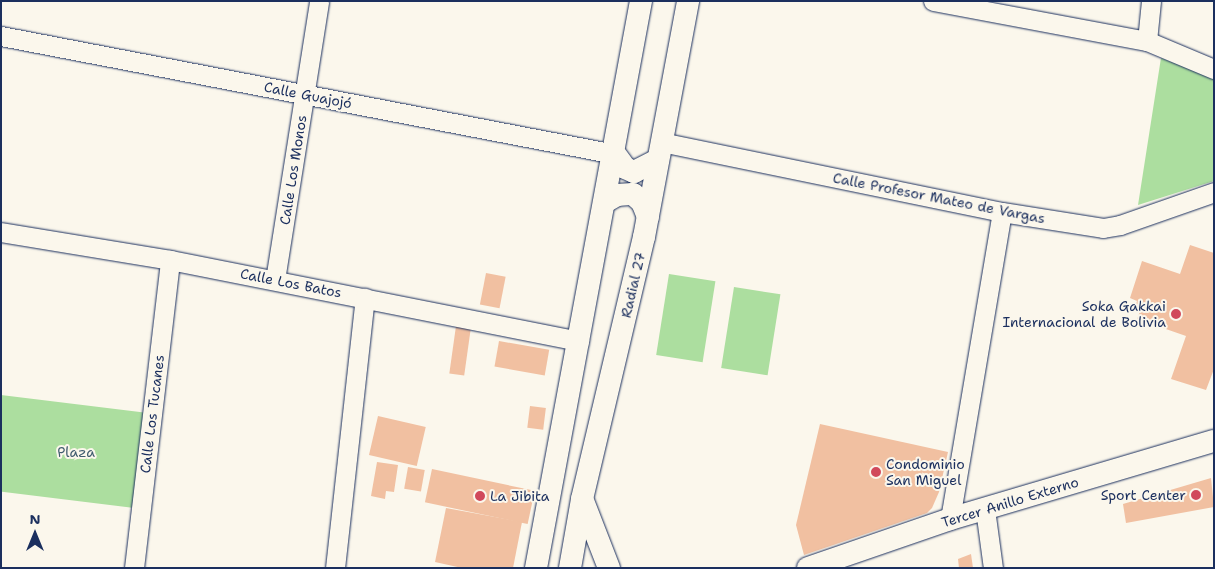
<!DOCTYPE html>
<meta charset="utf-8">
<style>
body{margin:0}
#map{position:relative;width:1215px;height:569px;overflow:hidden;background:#fbf7ec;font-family:"Shantell Sans",sans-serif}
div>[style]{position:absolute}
.green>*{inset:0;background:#acde9f;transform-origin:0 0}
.building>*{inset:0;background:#f1c0a1;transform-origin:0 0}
.roads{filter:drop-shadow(0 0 1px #1b2f5e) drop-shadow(0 0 1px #1b2f5e)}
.minor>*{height:19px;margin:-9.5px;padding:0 9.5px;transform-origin:9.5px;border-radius:9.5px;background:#fbf7ec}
.tertiary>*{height:22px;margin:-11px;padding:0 11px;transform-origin:11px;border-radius:11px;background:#fbf7ec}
.dots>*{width:14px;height:14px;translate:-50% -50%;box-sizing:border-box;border:2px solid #fbf7ec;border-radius:50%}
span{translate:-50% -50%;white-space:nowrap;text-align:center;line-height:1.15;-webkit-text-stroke:4px #fbf7ec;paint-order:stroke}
.street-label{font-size:14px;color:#1b2f5e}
.poi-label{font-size:14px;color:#1b2f5e}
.right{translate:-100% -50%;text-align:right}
.left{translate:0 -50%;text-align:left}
.park-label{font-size:14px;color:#3f5b6e}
.frame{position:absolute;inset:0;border:2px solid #1b2f5e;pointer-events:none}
.north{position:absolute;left:10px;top:509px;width:50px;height:50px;-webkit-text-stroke:4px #fbf7ec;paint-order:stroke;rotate:0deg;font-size:14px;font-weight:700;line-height:20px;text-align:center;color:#1b2f5e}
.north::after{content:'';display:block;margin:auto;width:18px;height:22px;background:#1b2f5e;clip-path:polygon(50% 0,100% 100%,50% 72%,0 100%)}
</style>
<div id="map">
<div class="green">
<div style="clip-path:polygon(1161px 58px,1214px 78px,1214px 181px,1138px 205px)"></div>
<div style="left:669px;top:274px;width:47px;height:82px;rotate:9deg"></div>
<div style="left:734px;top:287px;width:47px;height:82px;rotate:9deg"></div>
<div style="left:1px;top:395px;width:144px;height:96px;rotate:7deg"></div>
</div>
<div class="building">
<div style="clip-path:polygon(1190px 245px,1214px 253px,1214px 369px,1206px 390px,1171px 379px,1186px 336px,1137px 319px,1141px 309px,1135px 307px,1137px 301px,1130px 298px,1142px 261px,1180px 274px)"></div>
<div style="left:486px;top:273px;width:20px;height:32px;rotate:11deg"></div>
<div style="left:456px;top:326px;width:15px;height:48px;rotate:8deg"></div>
<div style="left:499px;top:341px;width:51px;height:26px;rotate:10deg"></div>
<div style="left:530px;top:406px;width:16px;height:22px;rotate:7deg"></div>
<div style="left:378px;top:416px;width:49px;height:40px;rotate:13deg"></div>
<div style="clip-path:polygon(820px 424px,948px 452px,939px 492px,932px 508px,927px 513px,804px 555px,796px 525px)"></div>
<div style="clip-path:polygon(377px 462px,398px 465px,394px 492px,386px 491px,385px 499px,371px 496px)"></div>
<div style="left:408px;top:467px;width:17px;height:22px;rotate:10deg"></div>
<div style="left:432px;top:469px;width:105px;height:34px;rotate:12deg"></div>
<div style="clip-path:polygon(1211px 478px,1214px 507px,1126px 523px,1123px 504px)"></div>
<div style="clip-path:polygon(446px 508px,522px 522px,513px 568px,462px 568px,435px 562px)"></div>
<div style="clip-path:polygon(971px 554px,973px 568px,959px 568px,958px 559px)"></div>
</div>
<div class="roads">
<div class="minor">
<div style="left:933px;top:1px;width:218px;rotate:10.6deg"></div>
<div style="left:1147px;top:41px;width:73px;rotate:22.7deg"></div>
<div style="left:1px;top:36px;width:625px;rotate:10.88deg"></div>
<div style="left:1147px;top:41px;width:40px;rotate:-84.3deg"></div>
<div style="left:661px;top:142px;width:348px;rotate:11.6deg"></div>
<div style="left:1002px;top:212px;width:102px;rotate:9deg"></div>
<div style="left:1103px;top:228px;width:17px;rotate:-10deg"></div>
<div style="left:1120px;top:225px;width:100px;rotate:-19.3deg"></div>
<div style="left:1px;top:232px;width:171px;rotate:9.4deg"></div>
<div style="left:170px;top:260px;width:417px;rotate:11.2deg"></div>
<div style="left:275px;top:280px;width:282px;rotate:-81deg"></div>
<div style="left:985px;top:509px;width:60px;rotate:82.3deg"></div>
<div style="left:950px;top:519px;width:311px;rotate:-80.4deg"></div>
<div style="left:134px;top:568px;width:310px;rotate:-83.3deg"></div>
<div style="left:335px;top:568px;width:272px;rotate:-83.7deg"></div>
</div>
<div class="tertiary">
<div style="left:615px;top:154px;width:17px;rotate:54deg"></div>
<div style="left:625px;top:168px;width:10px;rotate:24deg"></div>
<div style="left:634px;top:172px;width:27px;rotate:-27deg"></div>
<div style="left:605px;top:202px;width:14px;rotate:-30deg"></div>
<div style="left:617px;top:195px;width:16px;rotate:-4deg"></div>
<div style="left:633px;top:194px;width:12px;rotate:42deg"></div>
<div style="left:642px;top:202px;width:16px;rotate:68deg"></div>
<div style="left:583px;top:501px;width:72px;rotate:68.8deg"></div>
<div style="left:536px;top:568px;width:577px;rotate:-79.51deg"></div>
<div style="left:570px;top:568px;width:70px;rotate:-80.1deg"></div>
<div style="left:582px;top:499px;width:269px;rotate:-76.7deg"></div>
<div style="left:644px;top:237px;width:240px;rotate:-79.4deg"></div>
<div style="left:808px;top:568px;width:150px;rotate:-19deg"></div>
<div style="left:950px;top:519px;width:275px;rotate:-16.5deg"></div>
</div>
</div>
<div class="dots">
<div style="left:1176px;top:314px;background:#d1495b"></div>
<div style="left:876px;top:472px;background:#d1495b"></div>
<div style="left:1196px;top:495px;background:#d1495b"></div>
<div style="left:480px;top:496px;background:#d1495b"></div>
</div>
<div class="street-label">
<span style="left:308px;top:95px;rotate:11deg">Calle Guajojó</span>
<span style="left:293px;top:170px;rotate:-81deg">Calle Los Monos</span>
<span style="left:939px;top:198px;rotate:11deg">Calle Profesor Mateo de Vargas</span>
<span style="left:291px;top:283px;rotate:11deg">Calle Los Batos</span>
<span style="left:633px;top:285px;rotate:-77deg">Radial 27</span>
<span style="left:152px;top:414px;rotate:-83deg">Calle Los Tucanes</span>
<span style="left:1010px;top:502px;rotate:-17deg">Tercer Anillo Externo</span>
</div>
<div class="poi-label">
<span class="right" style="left:1166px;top:314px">Soka Gakkai<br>Internacional de Bolivia</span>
<span class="left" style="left:886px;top:472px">Condominio<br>San Miguel</span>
<span class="right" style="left:1186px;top:495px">Sport Center</span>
<span class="left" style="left:490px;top:496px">La Jibita</span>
</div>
<div class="park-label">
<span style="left:76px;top:452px">Plaza</span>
</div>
<div class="frame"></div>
<div class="north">N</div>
</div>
